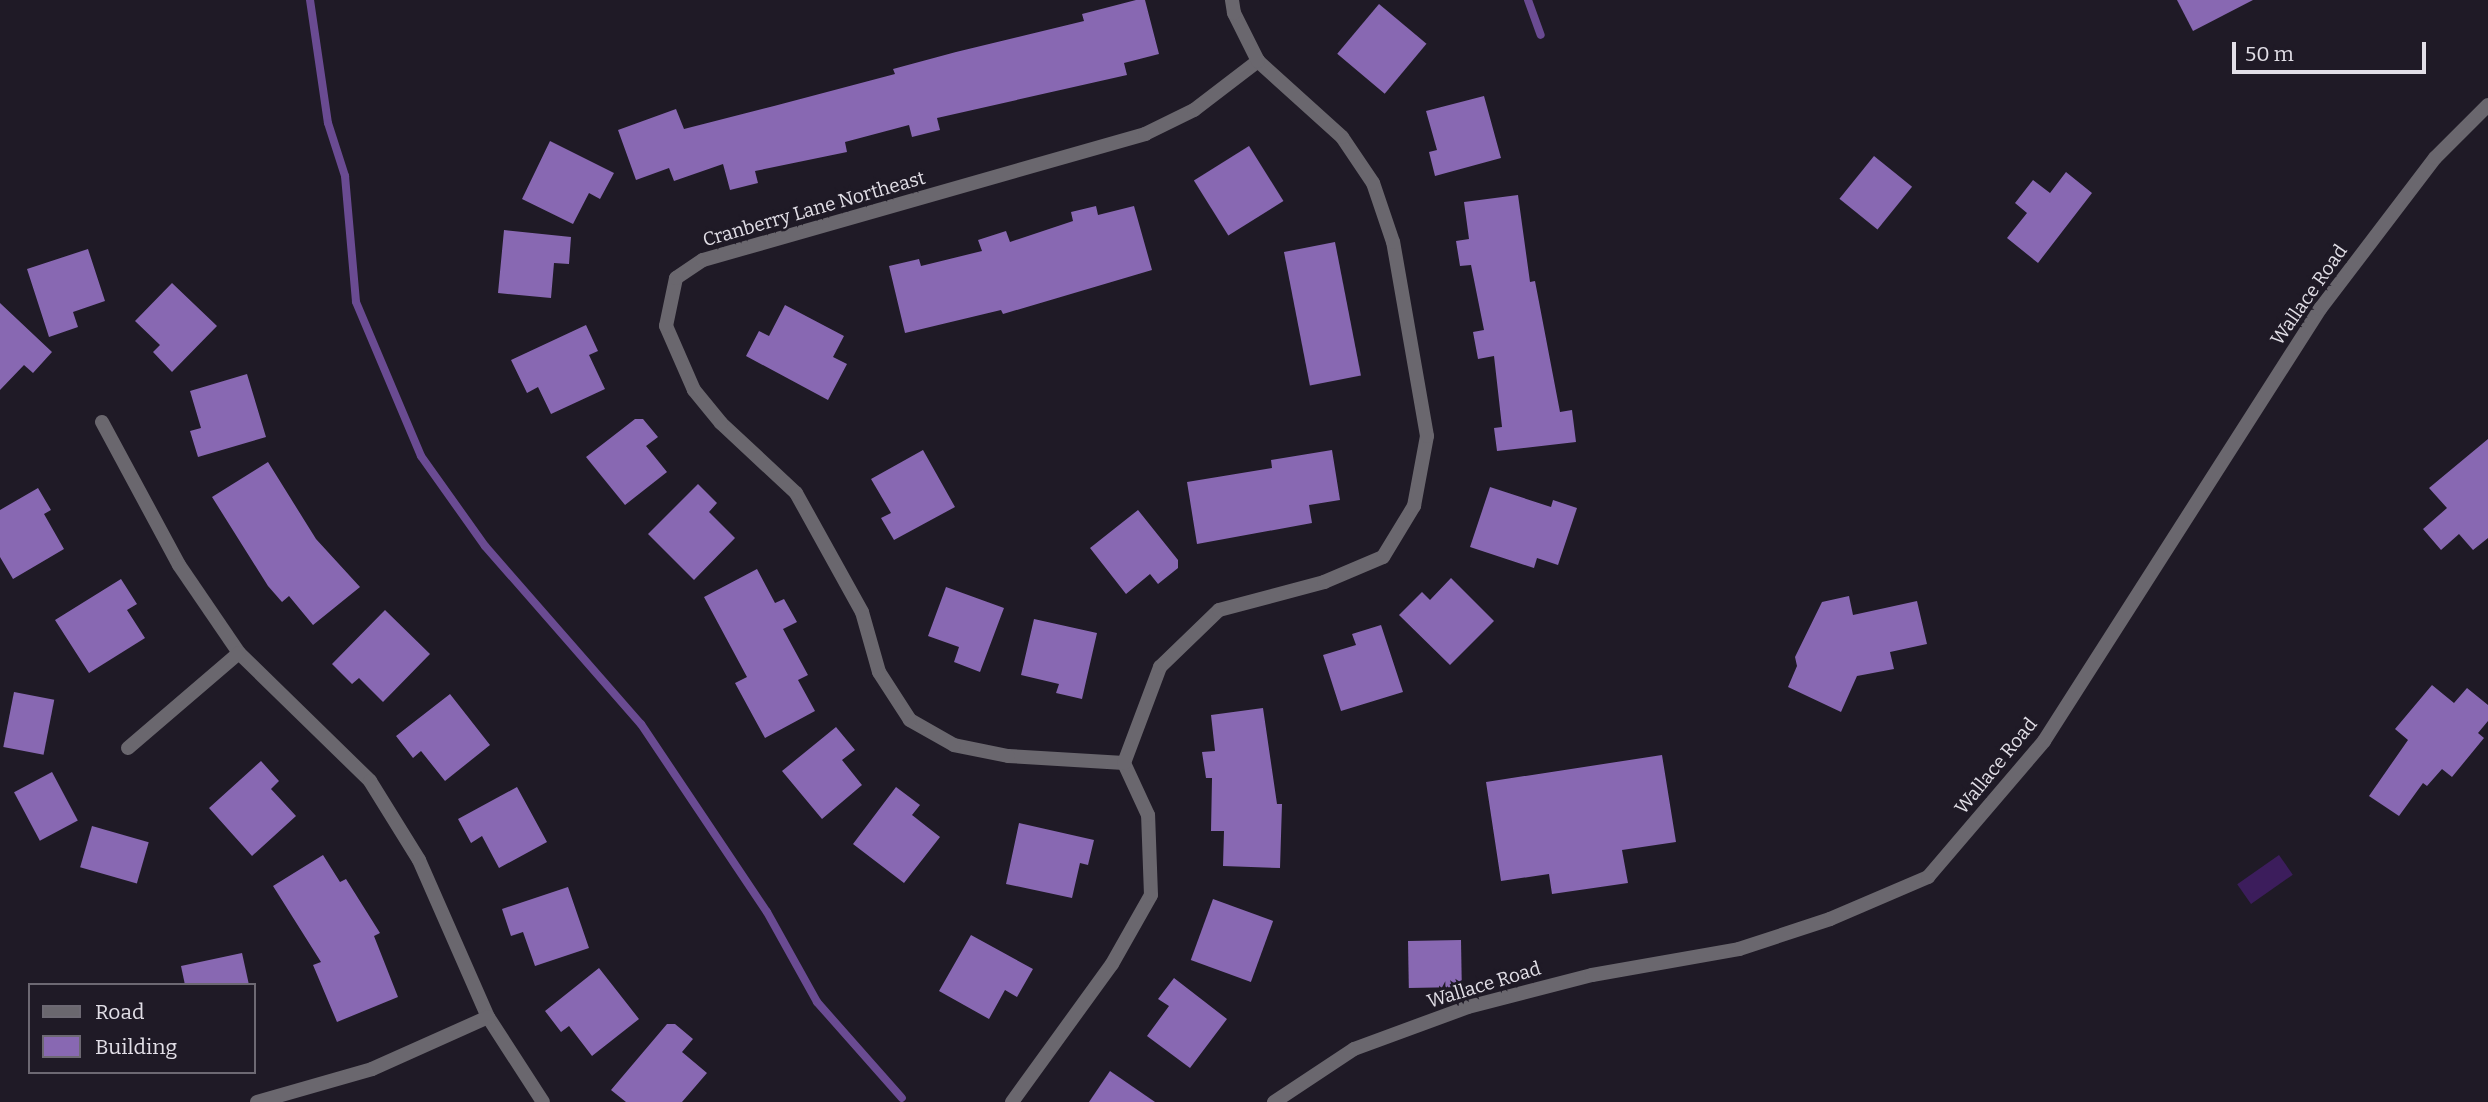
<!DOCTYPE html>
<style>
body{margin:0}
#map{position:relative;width:2488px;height:1102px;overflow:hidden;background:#1f1a26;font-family:Bitter,serif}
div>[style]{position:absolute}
.green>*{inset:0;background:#3c1d5c;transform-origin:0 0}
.stream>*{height:8px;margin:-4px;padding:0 4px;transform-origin:4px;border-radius:4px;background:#6a4b92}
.building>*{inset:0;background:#8868b2;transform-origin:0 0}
.minor>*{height:14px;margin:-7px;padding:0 7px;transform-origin:7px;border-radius:7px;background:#6a676e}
.tertiary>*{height:14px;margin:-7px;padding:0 7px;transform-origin:7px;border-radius:7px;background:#6a676e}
span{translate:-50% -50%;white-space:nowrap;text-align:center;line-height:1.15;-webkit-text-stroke:5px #1f1a26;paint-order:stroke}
.street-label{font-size:19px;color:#e2dfe7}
.legend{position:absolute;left:28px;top:983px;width:228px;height:91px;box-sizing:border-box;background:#1f1a26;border:2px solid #6d6973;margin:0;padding:9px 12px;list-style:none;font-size:21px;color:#e2dfe7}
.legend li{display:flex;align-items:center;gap:14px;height:35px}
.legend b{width:35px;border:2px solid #6d6973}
.scale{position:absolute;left:2232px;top:42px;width:194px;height:32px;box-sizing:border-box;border:4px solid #e2dfe7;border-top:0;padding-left:9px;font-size:21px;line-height:24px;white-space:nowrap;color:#e2dfe7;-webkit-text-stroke:5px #1f1a26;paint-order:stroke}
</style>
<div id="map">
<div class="green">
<div style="left:2279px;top:855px;width:24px;height:51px;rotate:55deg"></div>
</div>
<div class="stream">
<div style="left:310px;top:0;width:124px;rotate:81.7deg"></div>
<div style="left:328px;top:123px;width:56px;rotate:72.2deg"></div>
<div style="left:345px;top:176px;width:126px;rotate:85deg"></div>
<div style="left:356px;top:302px;width:167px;rotate:67.1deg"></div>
<div style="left:421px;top:456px;width:110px;rotate:54.6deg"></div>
<div style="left:485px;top:546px;width:237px;rotate:48.8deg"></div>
<div style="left:641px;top:724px;width:226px;rotate:56.2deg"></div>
<div style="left:767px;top:912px;width:103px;rotate:60.9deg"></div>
<div style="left:817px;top:1002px;width:128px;rotate:48.5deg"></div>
<div style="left:1528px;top:0;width:37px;rotate:70deg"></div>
</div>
<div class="building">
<div style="clip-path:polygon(1136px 0,1145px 0,1159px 54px,1124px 63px,1127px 75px,937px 118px,940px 130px,912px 137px,909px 125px,845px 142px,847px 152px,755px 171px,758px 183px,730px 190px,723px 164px,674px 181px,669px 168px,636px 180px,618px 130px,676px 109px,684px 129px,774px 106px,895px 74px,893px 69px,956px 52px,1084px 21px,1082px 14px)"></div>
<div style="clip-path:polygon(2177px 0,2253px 0,2193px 31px)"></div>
<div style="left:1379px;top:4px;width:62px;height:65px;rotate:40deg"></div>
<div style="clip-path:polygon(1484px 96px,1501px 158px,1435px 176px,1429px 152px,1437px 150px,1426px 111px)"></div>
<div style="clip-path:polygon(550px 141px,614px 173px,600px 199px,589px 193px,573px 224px,522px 199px)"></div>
<div style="left:1249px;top:146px;width:65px;height:65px;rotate:58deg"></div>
<div style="left:1874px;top:156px;width:49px;height:55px;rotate:39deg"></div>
<div style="clip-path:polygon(2066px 172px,2092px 193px,2038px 263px,2007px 238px,2027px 213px,2015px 203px,2033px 180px,2050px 193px)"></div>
<div style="clip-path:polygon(1518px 195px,1530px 282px,1535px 281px,1560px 412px,1572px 410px,1576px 442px,1497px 451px,1494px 428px,1502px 427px,1494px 356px,1478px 359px,1473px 332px,1484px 330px,1471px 265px,1460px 266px,1456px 241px,1469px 239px,1464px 202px)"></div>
<div style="clip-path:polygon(1096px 206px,1098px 215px,1134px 206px,1152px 270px,1003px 314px,1001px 310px,905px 333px,889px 266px,919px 259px,921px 266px,982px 251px,978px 240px,1006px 231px,1010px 242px,1073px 221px,1071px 212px)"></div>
<div style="clip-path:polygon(504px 230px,571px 237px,569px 264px,554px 263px,551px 298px,498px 293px)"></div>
<div style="left:1335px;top:242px;width:136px;height:52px;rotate:79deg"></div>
<div style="clip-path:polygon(88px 249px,105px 301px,73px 312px,78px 327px,49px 337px,27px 269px)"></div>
<div style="clip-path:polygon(172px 283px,217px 326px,172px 372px,153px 352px,160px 345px,135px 321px)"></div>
<div style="clip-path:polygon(0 303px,52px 352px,33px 373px,24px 365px,0 390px)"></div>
<div style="clip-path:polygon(785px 305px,844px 336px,833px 357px,847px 364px,828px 400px,746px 356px,759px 331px,769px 336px)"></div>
<div style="clip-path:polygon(586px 325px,598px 351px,589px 355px,605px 389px,551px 414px,538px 387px,527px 393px,511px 360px)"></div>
<div style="clip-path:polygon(247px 374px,266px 437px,198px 457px,190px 431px,201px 428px,190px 391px)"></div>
<div style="clip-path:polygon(635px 419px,643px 419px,658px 437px,646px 446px,667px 472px,625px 505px,586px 457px)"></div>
<div style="clip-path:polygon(2488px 439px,2488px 538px,2473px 550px,2459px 534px,2441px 550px,2423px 529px,2447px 508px,2429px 488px)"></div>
<div style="clip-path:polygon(923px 450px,955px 507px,894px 540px,881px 518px,891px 513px,871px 479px)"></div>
<div style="clip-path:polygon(1332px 450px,1340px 500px,1309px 505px,1312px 523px,1197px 544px,1187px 482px,1272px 468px,1271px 460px)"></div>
<div style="clip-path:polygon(268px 462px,316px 539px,360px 587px,313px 625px,289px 596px,282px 602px,268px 586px,212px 497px)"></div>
<div style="clip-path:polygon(698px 484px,717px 503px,709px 512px,735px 538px,694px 580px,648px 534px)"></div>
<div style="clip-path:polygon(1490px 487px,1551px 507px,1553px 500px,1577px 508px,1558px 565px,1537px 558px,1534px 568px,1470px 547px)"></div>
<div style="clip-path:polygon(38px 488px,51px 510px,44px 514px,64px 549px,13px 579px,0 557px,0 510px)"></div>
<div style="clip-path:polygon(1138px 510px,1178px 560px,1178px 568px,1158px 584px,1150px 574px,1126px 594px,1090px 548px)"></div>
<div style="clip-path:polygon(757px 569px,775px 603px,784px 599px,797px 622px,783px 629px,808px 675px,798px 680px,815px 711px,765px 738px,735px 683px,747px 677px,704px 597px)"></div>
<div style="clip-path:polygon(1451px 578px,1494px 621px,1450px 665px,1399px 615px,1422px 592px,1430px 600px)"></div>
<div style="clip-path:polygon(121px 579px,137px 604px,127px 610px,145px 638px,89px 673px,55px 620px)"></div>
<div style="clip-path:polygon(946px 587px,1004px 608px,980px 672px,954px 662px,959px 647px,928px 636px)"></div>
<div style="clip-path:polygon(1849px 596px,1853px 615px,1917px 601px,1927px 644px,1890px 652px,1894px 669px,1857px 676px,1841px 712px,1788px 687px,1797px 666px,1795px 657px,1822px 602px)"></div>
<div style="clip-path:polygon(385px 610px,430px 654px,383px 702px,359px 678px,352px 684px,332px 664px)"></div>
<div style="clip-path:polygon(1034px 619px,1097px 633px,1082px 699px,1056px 693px,1059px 684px,1021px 675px)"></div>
<div style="clip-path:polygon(1381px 625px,1403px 692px,1341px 711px,1323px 655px,1356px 645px,1352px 634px)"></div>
<div style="clip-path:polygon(2432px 685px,2454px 703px,2467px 688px,2488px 705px,2488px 721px,2478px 733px,2484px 738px,2452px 777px,2442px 769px,2427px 786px,2423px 783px,2399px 816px,2369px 796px,2408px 740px,2395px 729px)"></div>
<div style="left:14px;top:692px;width:41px;height:56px;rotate:11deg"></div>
<div style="clip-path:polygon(450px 694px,490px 745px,445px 781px,421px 751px,413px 758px,396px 736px)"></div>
<div style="clip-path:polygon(1263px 708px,1277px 804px,1282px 804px,1280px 868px,1223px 866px,1224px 831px,1211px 831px,1212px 778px,1206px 778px,1202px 752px,1215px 751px,1211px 715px)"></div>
<div style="clip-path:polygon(836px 727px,855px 750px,842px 760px,862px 785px,822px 819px,782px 771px)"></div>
<div style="clip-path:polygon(1662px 755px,1676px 842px,1622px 850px,1628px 883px,1552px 894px,1549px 874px,1501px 881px,1486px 782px)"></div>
<div style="clip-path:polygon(261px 761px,279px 781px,271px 789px,296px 816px,252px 856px,209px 808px)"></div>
<div style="left:52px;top:772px;width:55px;height:43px;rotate:62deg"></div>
<div style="clip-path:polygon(517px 787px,547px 842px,499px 868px,482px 836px,471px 843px,458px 819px)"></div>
<div style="clip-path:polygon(896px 787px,920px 805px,912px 815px,940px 837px,904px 883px,853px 844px)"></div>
<div style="clip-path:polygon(1019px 823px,1094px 840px,1088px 865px,1080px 863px,1072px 898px,1006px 884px)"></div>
<div style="left:92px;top:826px;width:59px;height:43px;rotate:16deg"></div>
<div style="clip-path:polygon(323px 855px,340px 882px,346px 879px,380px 933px,374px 936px,398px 997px,337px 1022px,313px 965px,321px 962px,273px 886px)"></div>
<div style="clip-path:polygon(568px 887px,589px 948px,535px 966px,523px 932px,511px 936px,502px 909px)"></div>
<div style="left:1213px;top:899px;width:64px;height:65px;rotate:20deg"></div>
<div style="clip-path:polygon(971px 935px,1033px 969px,1017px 997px,1005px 990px,989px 1019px,939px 991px)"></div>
<div style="left:1461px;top:940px;width:47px;height:53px;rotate:89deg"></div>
<div style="clip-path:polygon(242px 953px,249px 985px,185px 985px,181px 966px)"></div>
<div style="clip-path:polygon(599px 968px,639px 1019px,592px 1056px,569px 1026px,561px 1032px,545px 1011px)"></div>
<div style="clip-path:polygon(1174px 978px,1227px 1019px,1190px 1068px,1147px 1036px,1169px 1006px,1158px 999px)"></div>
<div style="clip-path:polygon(667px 1024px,675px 1024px,693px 1039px,682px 1052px,707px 1073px,682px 1102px,626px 1102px,611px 1090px)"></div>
<div style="clip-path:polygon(1110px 1071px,1155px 1102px,1089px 1102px)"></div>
</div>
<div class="minor">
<div style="left:102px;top:422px;width:162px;rotate:61.7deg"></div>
<div style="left:179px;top:565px;width:107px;rotate:55.7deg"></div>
<div style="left:239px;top:653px;width:183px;rotate:44.3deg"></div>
<div style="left:370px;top:781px;width:93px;rotate:58.2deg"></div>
<div style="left:419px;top:860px;width:171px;rotate:66.3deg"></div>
<div style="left:488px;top:1017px;width:101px;rotate:57.1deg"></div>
<div style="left:128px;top:748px;width:146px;rotate:-40.6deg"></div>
<div style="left:1124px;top:763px;width:116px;rotate:-176.5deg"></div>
<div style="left:1008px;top:756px;width:55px;rotate:-168.5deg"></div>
<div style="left:954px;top:745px;width:51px;rotate:-150.4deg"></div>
<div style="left:910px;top:720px;width:57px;rotate:-122.9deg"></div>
<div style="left:879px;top:672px;width:62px;rotate:-105.8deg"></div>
<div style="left:862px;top:612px;width:136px;rotate:-119deg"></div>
<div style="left:796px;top:493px;width:103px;rotate:-137deg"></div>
<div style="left:721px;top:423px;width:43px;rotate:-129.3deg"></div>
<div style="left:694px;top:390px;width:70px;rotate:-113.6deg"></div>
<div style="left:666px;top:326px;width:49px;rotate:-78.2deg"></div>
<div style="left:676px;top:278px;width:32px;rotate:-34deg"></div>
<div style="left:703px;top:260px;width:460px;rotate:-15.9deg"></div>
<div style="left:1145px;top:134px;width:55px;rotate:-26.1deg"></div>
<div style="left:1194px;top:110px;width:81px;rotate:-37.4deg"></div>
<div style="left:257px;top:1102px;width:120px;rotate:-16deg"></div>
<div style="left:372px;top:1069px;width:127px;rotate:-24.1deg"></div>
<div style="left:1012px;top:1102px;width:170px;rotate:-54.1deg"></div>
<div style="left:1112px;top:964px;width:79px;rotate:-60.5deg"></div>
<div style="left:1151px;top:895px;width:80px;rotate:-92.1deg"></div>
<div style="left:1148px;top:815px;width:57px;rotate:-114.8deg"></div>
<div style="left:1124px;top:763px;width:103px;rotate:-69.4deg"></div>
<div style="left:1160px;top:667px;width:82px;rotate:-44deg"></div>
<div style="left:1219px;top:610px;width:109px;rotate:-14.9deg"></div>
<div style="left:1324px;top:582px;width:64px;rotate:-23deg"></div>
<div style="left:1383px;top:557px;width:60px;rotate:-58.7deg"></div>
<div style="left:1414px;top:506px;width:71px;rotate:-79.5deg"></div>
<div style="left:1427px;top:436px;width:197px;rotate:-99.9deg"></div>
<div style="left:1393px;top:242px;width:62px;rotate:-108.7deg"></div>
<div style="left:1373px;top:183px;width:55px;rotate:-124deg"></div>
<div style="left:1342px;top:137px;width:113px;rotate:-137.9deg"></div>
<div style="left:1258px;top:61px;width:54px;rotate:-116.6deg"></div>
<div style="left:1234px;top:13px;width:13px;rotate:-99deg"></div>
</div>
<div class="tertiary">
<div style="left:1274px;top:1102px;width:96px;rotate:-33.5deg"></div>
<div style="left:1354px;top:1049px;width:121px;rotate:-20.2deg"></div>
<div style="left:1468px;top:1007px;width:128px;rotate:-14.5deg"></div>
<div style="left:1592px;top:975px;width:149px;rotate:-10deg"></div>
<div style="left:1739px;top:949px;width:96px;rotate:-18.2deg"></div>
<div style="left:1830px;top:919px;width:107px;rotate:-23.2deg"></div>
<div style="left:1928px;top:877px;width:179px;rotate:-49.5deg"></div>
<div style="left:2044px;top:741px;width:513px;rotate:-57.43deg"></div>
<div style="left:2320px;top:309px;width:190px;rotate:-52.7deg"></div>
<div style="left:2435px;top:158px;width:75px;rotate:-45deg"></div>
</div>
<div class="street-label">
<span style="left:814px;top:209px;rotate:-16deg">Cranberry Lane Northeast</span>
<span style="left:2309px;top:295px;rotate:-55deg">Wallace Road</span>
<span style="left:1996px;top:766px;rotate:-51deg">Wallace Road</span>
<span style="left:1484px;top:985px;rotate:-17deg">Wallace Road</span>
</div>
<ul class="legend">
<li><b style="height:9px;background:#6a676e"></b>Road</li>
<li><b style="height:19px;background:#8868b2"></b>Building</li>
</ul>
<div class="scale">50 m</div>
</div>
